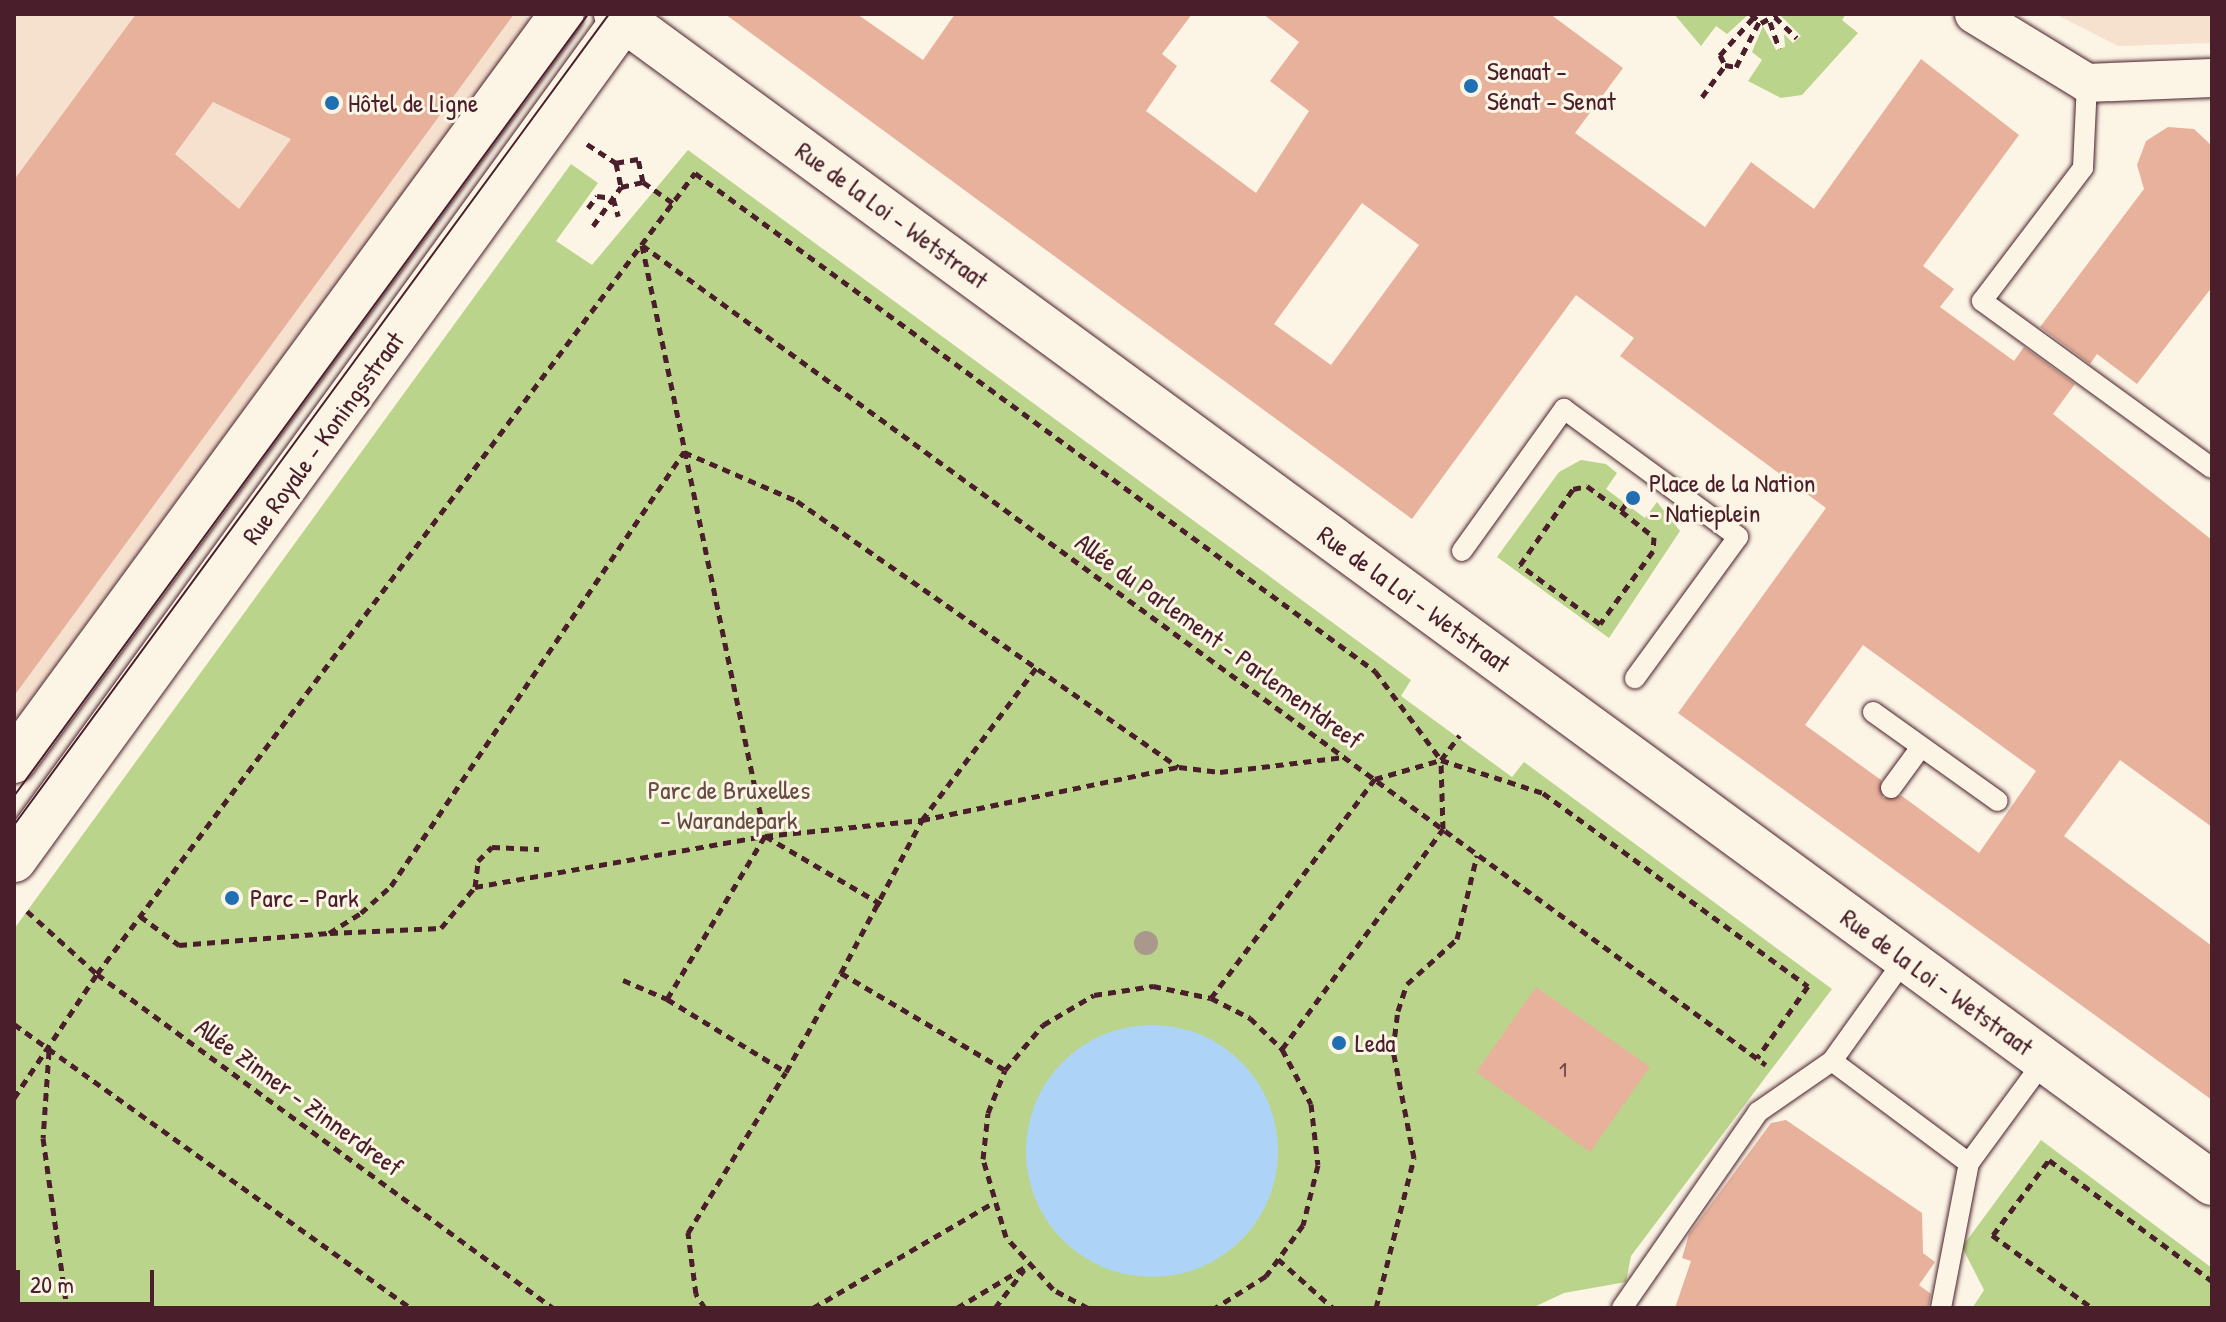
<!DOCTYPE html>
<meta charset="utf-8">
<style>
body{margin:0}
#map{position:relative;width:2226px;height:1322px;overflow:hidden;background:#fcf5e5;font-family:"Patrick Hand",sans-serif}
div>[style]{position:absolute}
.built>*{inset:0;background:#f6e1cf}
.green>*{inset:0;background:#bbd48b}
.water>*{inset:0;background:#add4f7}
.round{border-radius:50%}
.building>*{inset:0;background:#e7b19c;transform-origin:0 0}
.path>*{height:5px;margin-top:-2.5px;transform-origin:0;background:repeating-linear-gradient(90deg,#4a1f2b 0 8px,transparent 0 14px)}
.roads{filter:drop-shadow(0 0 2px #4a1f2b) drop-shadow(0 0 2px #4a1f2b)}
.lane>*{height:20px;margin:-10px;padding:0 10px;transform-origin:10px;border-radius:10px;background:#fcf5e5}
.street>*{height:38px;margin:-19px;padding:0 19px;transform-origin:19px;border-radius:19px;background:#fcf5e5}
.secondary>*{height:44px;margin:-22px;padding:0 22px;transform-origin:22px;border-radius:22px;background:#fcf5e5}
.tram>*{height:2px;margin:-1px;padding:0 1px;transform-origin:1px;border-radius:1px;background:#4a1f2b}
.trees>*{width:24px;height:24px;margin:-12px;border-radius:50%;background:#aa988c}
.dots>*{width:22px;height:22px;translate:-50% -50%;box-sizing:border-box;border:4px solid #fcf5e5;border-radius:50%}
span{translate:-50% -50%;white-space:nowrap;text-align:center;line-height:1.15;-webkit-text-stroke:6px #fcf5e5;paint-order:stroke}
.number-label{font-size:22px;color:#714447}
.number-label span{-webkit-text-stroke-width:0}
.poi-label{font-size:26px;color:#4a1f2b}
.left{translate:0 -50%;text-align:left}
.street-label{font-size:26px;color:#4a1f2b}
.park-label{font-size:26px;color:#664c43}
.frame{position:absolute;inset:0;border:16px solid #4a1f2b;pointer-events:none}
.scale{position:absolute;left:16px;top:1270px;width:138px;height:36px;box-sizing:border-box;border:4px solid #4a1f2b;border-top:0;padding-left:10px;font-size:24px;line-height:28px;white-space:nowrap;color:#4a1f2b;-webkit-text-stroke:6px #fcf5e5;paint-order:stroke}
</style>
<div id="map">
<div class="built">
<div style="clip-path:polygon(14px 14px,525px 14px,529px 22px,506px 74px,495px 67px,14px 722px)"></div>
<div style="clip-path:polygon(2055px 14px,2212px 14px,2212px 43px,2118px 46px)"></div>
</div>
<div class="green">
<div style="clip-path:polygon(1674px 14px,1749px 14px,1727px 34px,1716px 26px,1701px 46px)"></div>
<div style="clip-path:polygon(1779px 14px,1846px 14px,1842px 20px,1858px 33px,1802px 95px,1781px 98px,1748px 81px,1762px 60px,1752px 52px,1763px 26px,1776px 50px,1785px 47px,1784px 34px,1793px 43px,1801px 36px)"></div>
<div style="clip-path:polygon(688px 150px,1411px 680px,1401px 696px,1512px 777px,1524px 762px,1832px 989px,1631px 1256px,1626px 1282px,1564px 1293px,1532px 1308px,14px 1308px,14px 929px,571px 164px,598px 183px,556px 241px,592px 265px)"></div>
<div style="clip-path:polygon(1581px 460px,1606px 464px,1617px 473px,1606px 489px,1645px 518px,1657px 502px,1680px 531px,1609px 638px,1497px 557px,1559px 472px)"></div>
<div style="clip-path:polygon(2041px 1140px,2212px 1268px,2212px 1308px,1973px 1307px,1984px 1290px,1962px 1247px)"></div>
</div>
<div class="water">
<div class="round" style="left:1026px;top:1025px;width:252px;height:252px"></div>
</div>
<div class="building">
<div style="clip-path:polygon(evenodd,136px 14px,514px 14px,14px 696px,14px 180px,136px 14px,213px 102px,291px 139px,239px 209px,175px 154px,213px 102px)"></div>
<div style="clip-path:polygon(evenodd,725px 14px,857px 14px,923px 60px,955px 14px,1192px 14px,1162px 54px,1177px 66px,1146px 111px,1256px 193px,1309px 111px,1270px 81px,1299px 42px,1263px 14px,1550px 14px,1623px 68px,1575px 133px,1705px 227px,1751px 162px,1814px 209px,1921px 59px,2019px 135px,1923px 266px,1954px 289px,1940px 307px,2014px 361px,2024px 347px,2075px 384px,2053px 414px,2212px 540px,2212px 827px,2120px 760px,2064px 836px,2212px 946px,2212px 1100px,1678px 713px,1826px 508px,1620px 356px,1634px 338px,1576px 295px,1412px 519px,725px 14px,1362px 203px,1419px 245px,1331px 365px,1274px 324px,1362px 203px,725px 14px,1863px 645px,2036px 771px,1979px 853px,1902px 796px,1883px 798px,1881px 780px,1805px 725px,1863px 645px)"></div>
<div style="clip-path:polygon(2168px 127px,2194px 129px,2212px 146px,2212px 287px,2137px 384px,2097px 354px,2090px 364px,2040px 327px,2144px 189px,2137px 165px,2146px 141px)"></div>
<div style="left:1536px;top:987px;width:139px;height:104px;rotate:35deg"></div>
<div style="clip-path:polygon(1786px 1120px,1922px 1213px,1923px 1253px,1935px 1262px,1919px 1285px,1931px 1294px,1928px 1308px,1675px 1308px,1691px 1261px,1682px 1258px,1689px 1234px,1771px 1123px)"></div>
</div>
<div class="path">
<div style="left:1751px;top:14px;width:13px;rotate:42deg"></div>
<div style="left:1761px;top:23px;width:18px;rotate:-29deg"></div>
<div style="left:1775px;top:17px;width:30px;rotate:44deg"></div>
<div style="left:1753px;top:18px;width:50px;rotate:131.7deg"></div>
<div style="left:1720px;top:55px;width:11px;rotate:63deg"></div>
<div style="left:1725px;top:65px;width:11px;rotate:10deg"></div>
<div style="left:1736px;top:67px;width:51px;rotate:-62.9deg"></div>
<div style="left:1770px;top:22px;width:28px;rotate:71deg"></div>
<div style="left:1702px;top:97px;width:39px;rotate:-54deg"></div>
<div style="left:587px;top:144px;width:35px;rotate:33deg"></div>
<div style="left:643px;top:182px;width:24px;rotate:-102deg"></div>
<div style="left:638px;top:159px;width:22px;rotate:170deg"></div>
<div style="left:616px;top:163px;width:25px;rotate:78deg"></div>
<div style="left:621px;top:187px;width:23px;rotate:-13deg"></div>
<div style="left:643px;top:182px;width:37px;rotate:35deg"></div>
<div style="left:613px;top:198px;width:19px;rotate:74deg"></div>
<div style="left:588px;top:208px;width:15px;rotate:-53deg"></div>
<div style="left:597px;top:196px;width:16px;rotate:7deg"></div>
<div style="left:593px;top:226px;width:48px;rotate:-54.3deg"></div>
<div style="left:642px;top:245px;width:1391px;rotate:36.11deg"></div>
<div style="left:642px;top:245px;width:604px;rotate:78.24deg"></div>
<div style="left:765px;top:836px;width:190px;rotate:121deg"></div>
<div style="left:667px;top:999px;width:140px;rotate:31.5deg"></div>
<div style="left:786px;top:1072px;width:113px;rotate:-60.9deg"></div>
<div style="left:841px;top:973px;width:191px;rotate:30.6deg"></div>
<div style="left:1621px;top:511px;width:42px;rotate:38.2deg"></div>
<div style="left:1654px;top:537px;width:14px;rotate:94deg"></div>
<div style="left:1653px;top:551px;width:90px;rotate:126deg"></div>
<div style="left:1600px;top:624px;width:99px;rotate:-143.6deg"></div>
<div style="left:1520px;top:565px;width:93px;rotate:-55.1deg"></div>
<div style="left:1573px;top:489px;width:14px;rotate:-12deg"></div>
<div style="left:1587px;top:486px;width:42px;rotate:36.3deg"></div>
<div style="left:1621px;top:511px;width:16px;rotate:-55deg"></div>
<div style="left:1441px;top:760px;width:31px;rotate:-53deg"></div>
<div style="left:475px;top:887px;width:26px;rotate:-83deg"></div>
<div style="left:478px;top:861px;width:20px;rotate:-45deg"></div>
<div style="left:492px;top:847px;width:47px;rotate:2.4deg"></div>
<div style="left:881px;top:904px;width:134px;rotate:-149.6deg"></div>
<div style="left:765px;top:836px;width:158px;rotate:-5.8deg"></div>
<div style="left:922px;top:820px;width:262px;rotate:-11.7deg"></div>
<div style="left:1179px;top:767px;width:41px;rotate:7deg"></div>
<div style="left:1220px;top:772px;width:125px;rotate:-6.9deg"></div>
<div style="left:27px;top:911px;width:94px;rotate:42deg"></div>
<div style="left:97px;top:974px;width:565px;rotate:36.22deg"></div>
<div style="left:140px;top:916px;width:49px;rotate:36.6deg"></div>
<div style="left:179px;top:945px;width:150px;rotate:-4.6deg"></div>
<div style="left:329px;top:933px;width:38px;rotate:-32deg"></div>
<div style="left:361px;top:913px;width:40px;rotate:-42deg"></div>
<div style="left:391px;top:886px;width:524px;rotate:-55.98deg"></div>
<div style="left:684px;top:452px;width:123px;rotate:23.4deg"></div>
<div style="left:797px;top:501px;width:465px;rotate:34.9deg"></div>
<div style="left:330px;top:933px;width:111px;rotate:-2.6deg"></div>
<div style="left:441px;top:928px;width:53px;rotate:-50.3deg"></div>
<div style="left:475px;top:887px;width:294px;rotate:-10deg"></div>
<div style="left:841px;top:973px;width:173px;rotate:-62.1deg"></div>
<div style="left:922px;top:820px;width:190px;rotate:-53.1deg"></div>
<div style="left:623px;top:980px;width:48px;rotate:23.4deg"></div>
<div style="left:1211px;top:998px;width:274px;rotate:-53.2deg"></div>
<div style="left:1375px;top:779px;width:69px;rotate:-16.1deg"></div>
<div style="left:14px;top:1024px;width:487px;rotate:35.6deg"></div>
<div style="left:1282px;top:1049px;width:273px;rotate:-53.8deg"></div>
<div style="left:1443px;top:829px;width:69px;rotate:-91.7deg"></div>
<div style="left:49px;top:1051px;width:87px;rotate:93.9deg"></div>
<div style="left:43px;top:1138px;width:172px;rotate:82deg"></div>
<div style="left:14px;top:1098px;width:149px;rotate:-56.2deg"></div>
<div style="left:97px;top:974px;width:1000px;rotate:-53.26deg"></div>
<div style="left:695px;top:173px;width:843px;rotate:36.22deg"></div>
<div style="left:1375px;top:671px;width:111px;rotate:53.4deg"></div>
<div style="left:1441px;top:760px;width:107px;rotate:17.9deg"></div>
<div style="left:1543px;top:793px;width:328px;rotate:36.1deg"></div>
<div style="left:1808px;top:986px;width:88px;rotate:125.3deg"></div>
<div style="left:1992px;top:1235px;width:124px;rotate:36.1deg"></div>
<div style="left:1993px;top:1235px;width:94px;rotate:-53.3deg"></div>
<div style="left:2049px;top:1160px;width:203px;rotate:36.6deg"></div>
<div style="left:1278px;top:1259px;width:74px;rotate:41.7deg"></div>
<div style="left:705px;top:1308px;width:17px;rotate:-123deg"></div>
<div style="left:696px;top:1294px;width:62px;rotate:-97.5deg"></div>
<div style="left:688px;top:1233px;width:188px;rotate:-58.7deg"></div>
<div style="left:813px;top:1308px;width:206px;rotate:-30.3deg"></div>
<div style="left:957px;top:1308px;width:82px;rotate:-31deg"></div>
<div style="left:995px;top:1308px;width:48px;rotate:-52.7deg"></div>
<div style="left:1088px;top:1308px;width:40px;rotate:-152deg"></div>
<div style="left:1053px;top:1289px;width:70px;rotate:-132.1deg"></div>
<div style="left:1006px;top:1237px;width:81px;rotate:-106.4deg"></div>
<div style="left:983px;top:1159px;width:46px;rotate:-83.8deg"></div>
<div style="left:988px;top:1113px;width:46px;rotate:-68.4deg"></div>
<div style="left:1005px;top:1070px;width:59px;rotate:-49.8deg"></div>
<div style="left:1043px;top:1025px;width:59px;rotate:-30.5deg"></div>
<div style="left:1094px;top:995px;width:60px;rotate:-8.7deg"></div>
<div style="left:1153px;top:986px;width:59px;rotate:11.7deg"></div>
<div style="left:1211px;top:998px;width:44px;rotate:27.1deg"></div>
<div style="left:1250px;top:1018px;width:45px;rotate:44.1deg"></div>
<div style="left:1282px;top:1049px;width:62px;rotate:62.2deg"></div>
<div style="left:1311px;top:1104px;width:61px;rotate:83.5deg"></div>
<div style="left:1318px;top:1165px;width:62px;rotate:104deg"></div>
<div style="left:1303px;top:1225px;width:63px;rotate:126deg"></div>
<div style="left:1266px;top:1276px;width:60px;rotate:147.9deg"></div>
<div style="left:1376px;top:1308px;width:155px;rotate:-75.8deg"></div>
<div style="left:1414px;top:1158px;width:110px;rotate:-101deg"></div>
<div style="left:1393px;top:1050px;width:39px;rotate:-83deg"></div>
<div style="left:1398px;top:1011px;width:28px;rotate:-72deg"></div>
<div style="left:1407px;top:984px;width:67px;rotate:-42deg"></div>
<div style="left:1457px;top:939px;width:86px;rotate:-76.6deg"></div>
</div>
<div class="roads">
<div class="lane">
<div style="left:2087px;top:83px;width:85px;rotate:92.7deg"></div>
<div style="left:2083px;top:168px;width:167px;rotate:127.2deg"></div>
<div style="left:1982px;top:301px;width:284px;rotate:36deg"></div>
<div style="left:1462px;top:551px;width:175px;rotate:-54.3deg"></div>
<div style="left:1564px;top:409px;width:216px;rotate:36.3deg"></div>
<div style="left:1738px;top:537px;width:175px;rotate:126.1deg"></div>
<div style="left:1873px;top:712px;width:153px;rotate:35.5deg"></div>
<div style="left:1891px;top:788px;width:51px;rotate:-53.8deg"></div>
<div style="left:1905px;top:959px;width:125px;rotate:125.6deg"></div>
<div style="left:1832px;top:1061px;width:171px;rotate:36.7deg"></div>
<div style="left:1969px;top:1163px;width:127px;rotate:-53.7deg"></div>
<div style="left:1622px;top:1308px;width:239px;rotate:-55.2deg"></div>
<div style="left:1758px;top:1112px;width:90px;rotate:-34.6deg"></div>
<div style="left:1941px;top:1308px;width:148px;rotate:-79.1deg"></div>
</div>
<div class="street">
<div style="left:1974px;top:14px;width:132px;rotate:31.4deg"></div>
<div style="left:2087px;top:83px;width:125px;rotate:-2.3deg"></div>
</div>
<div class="secondary">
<div style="left:616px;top:14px;width:1978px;rotate:36.22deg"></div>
<div style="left:14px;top:761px;width:926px;rotate:-53.74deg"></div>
<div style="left:14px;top:860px;width:1045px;rotate:-54.03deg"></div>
</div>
</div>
<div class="tram">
<div style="left:14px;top:796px;width:970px;rotate:-53.72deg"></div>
<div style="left:14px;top:825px;width:1006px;rotate:-53.73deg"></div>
</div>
<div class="trees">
<div style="left:1146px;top:943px"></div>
</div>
<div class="dots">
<div style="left:1471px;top:86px;background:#1f6fb2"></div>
<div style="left:332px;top:103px;background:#1f6fb2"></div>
<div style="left:1633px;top:498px;background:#1f6fb2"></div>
<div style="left:232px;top:898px;background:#1f6fb2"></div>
<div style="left:1339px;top:1043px;background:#1f6fb2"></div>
</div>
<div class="number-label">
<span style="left:1563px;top:1070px">1</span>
</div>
<div class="poi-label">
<span class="left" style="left:1487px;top:86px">Senaat -<br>Sénat - Senat</span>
<span class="left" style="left:348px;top:103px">Hôtel de Ligne</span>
<span class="left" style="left:1649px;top:498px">Place de la Nation<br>- Natieplein</span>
<span class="left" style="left:250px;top:898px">Parc - Park</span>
<span class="left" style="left:1355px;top:1043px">Leda</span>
</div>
<div class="street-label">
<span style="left:892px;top:215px;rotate:36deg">Rue de la Loi - Wetstraat</span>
<span style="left:323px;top:438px;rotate:-54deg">Rue Royale - Koningsstraat</span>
<span style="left:1414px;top:599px;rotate:36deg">Rue de la Loi - Wetstraat</span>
<span style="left:1219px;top:641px;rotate:36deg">Allée du Parlement - Parlementdreef</span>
<span style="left:1937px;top:982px;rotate:36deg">Rue de la Loi - Wetstraat</span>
<span style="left:299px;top:1097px;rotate:36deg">Allée Zinner - Zinnerdreef</span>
</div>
<div class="park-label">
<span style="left:729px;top:805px">Parc de Bruxelles<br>- Warandepark</span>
</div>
<div class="frame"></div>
<div class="scale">20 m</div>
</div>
